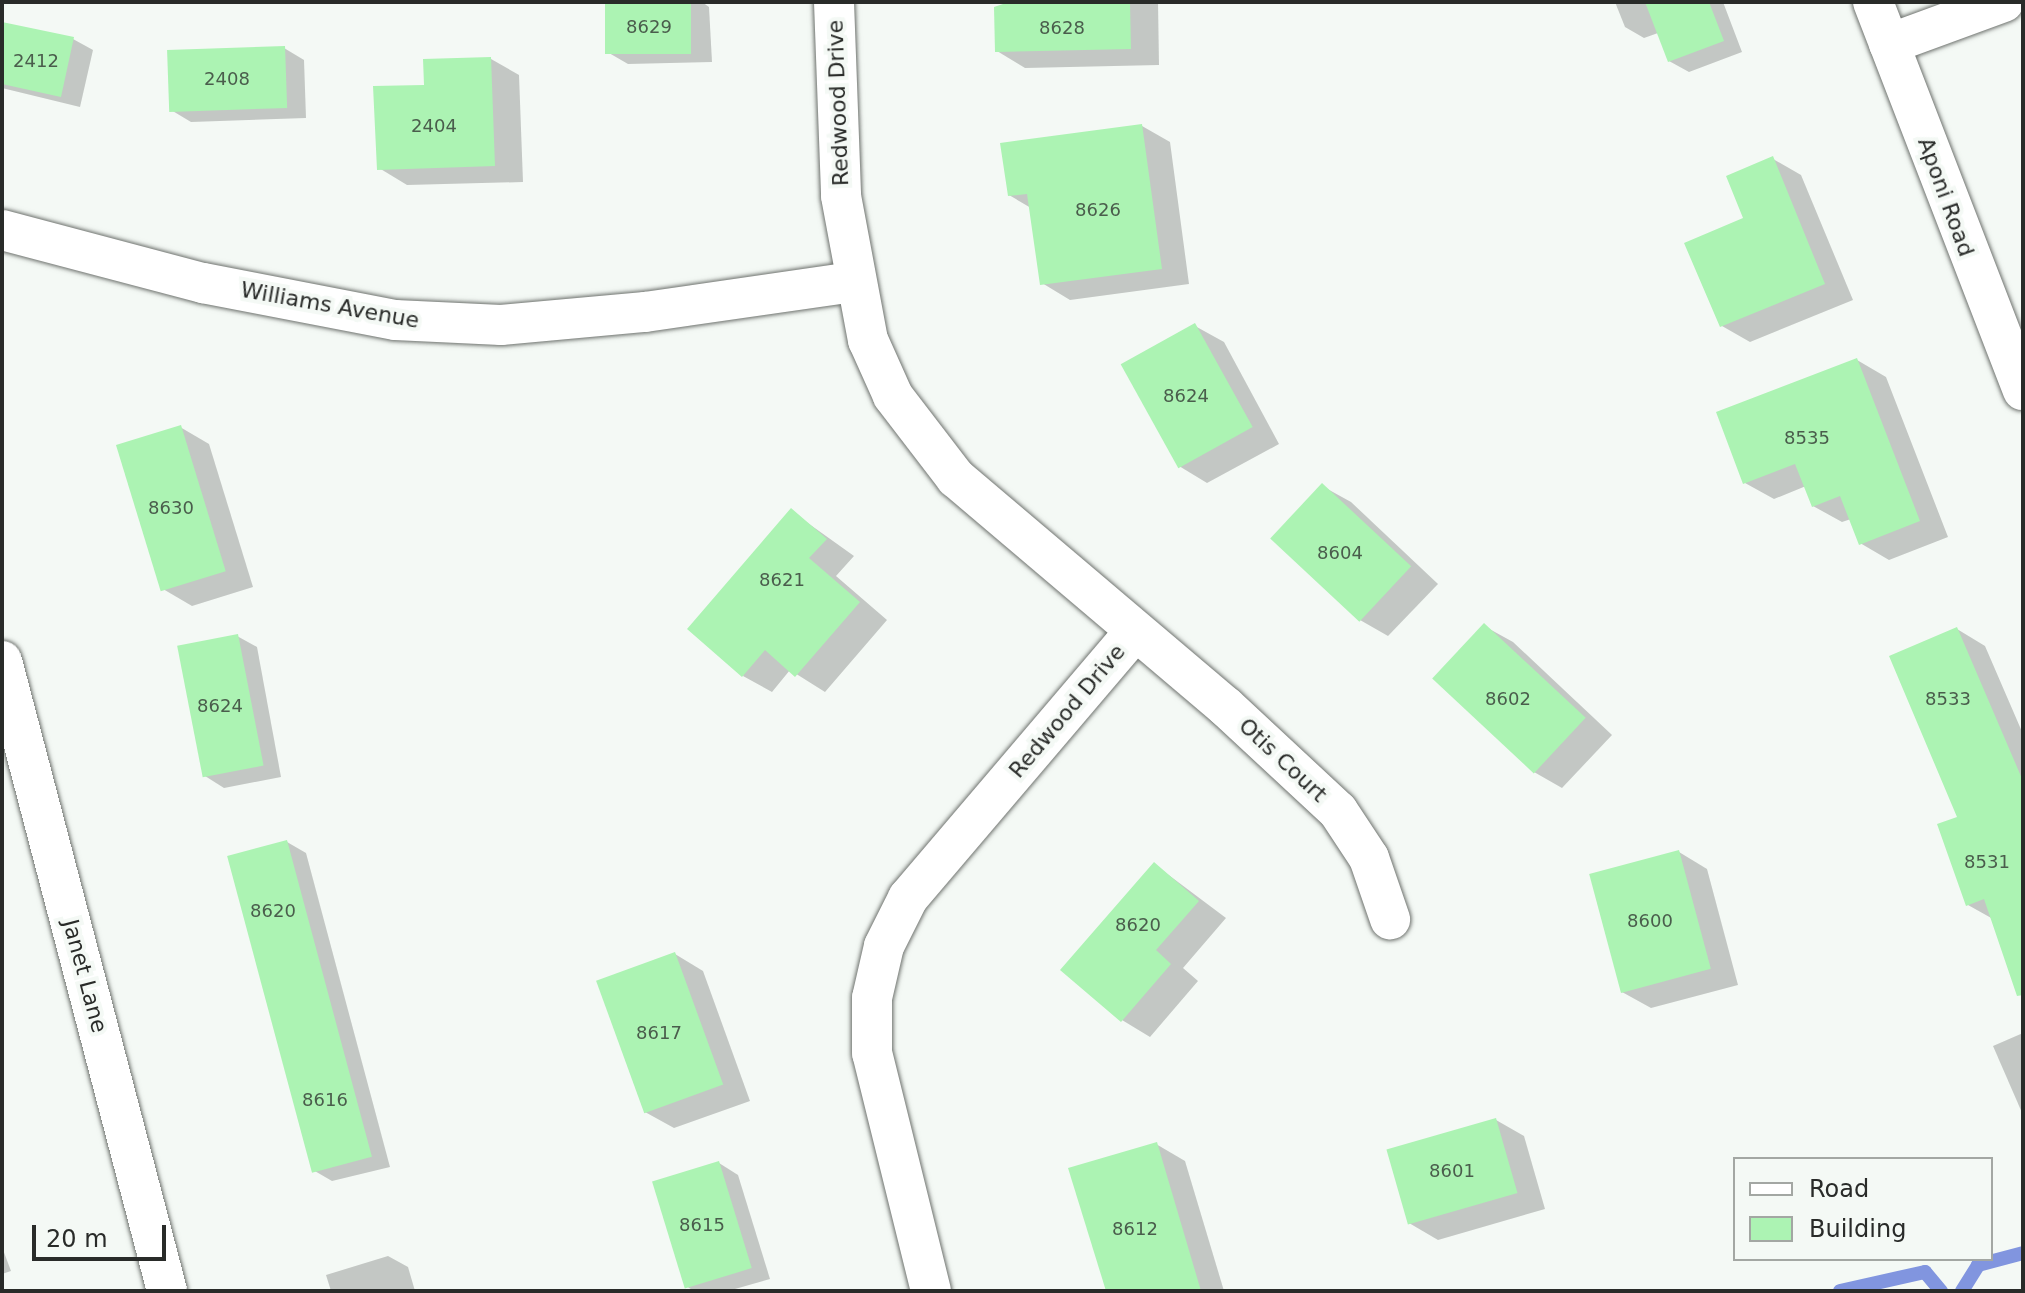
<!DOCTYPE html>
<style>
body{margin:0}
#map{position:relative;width:2025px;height:1293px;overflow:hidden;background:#f4f9f5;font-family:"DejaVu Sans",sans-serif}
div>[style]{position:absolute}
.shadow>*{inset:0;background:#0003}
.stream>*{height:14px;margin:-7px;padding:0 7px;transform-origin:7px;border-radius:7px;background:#8195df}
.building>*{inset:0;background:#acf3b3;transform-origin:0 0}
.roads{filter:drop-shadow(0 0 2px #6f736f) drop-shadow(0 0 2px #6f736f)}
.minor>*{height:40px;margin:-20px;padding:0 20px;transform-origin:20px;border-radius:20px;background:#fff}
span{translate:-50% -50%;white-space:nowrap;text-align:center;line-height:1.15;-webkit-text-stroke:8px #f4f9f5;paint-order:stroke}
.number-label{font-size:18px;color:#4a5d4c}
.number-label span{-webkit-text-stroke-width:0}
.street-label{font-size:22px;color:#292b29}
.frame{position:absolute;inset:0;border:4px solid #292b29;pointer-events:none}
.legend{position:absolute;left:1733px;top:1157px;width:260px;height:104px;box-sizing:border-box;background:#f4f9f5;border:2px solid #a3a7a3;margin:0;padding:10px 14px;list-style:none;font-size:24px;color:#292b29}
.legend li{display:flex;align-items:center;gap:16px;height:40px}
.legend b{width:40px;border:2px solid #a3a7a3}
.scale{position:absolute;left:32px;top:1225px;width:134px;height:36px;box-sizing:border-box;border:4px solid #292b29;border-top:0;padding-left:10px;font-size:24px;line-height:28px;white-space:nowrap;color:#292b29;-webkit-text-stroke:6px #f4f9f5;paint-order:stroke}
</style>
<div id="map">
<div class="shadow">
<div style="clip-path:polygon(607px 2px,702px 2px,709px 7px,712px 62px,628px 64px,609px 53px)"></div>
<div style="clip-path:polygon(1011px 2px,1158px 2px,1159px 65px,1025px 68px,997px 51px)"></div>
<div style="clip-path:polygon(1615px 2px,1723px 2px,1742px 52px,1689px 72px,1669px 61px,1658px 33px,1644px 38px,1625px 27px)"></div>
<div style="clip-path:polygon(2px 24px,73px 39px,93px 50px,80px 107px,2px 88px)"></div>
<div style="clip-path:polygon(284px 48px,304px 60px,306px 118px,191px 122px,171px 110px)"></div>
<div style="clip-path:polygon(491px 59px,519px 75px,523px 182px,407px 185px,379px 168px,426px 87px)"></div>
<div style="clip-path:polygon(1142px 126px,1170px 142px,1189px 284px,1070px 300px,1042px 283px,1031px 208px,1009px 195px)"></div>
<div style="clip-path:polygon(1773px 159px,1801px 175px,1853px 300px,1750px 342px,1722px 326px,1746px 219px)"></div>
<div style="clip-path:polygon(1195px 326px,1224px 342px,1279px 444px,1207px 483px,1179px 466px)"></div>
<div style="clip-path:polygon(1857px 360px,1886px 377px,1948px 537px,1889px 560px,1860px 543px,1851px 519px,1842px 522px,1813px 506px,1806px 486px,1774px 499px,1745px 483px)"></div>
<div style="clip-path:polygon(180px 427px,209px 444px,253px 587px,192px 606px,163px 589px)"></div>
<div style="clip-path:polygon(1322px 486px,1351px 502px,1438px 584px,1388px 636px,1360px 620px)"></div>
<div style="clip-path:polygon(791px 511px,854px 556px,836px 576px,887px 620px,825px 692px,790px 670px,772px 692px,743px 676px)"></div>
<div style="clip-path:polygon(1484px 626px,1513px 642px,1612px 735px,1562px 788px,1534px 772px)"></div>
<div style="clip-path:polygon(1957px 629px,1985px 646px,2023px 734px,2023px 955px,1993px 919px,1968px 905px,1960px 818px)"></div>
<div style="clip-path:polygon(237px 636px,257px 647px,281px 777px,224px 788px,205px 776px)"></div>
<div style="clip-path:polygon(287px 842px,306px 853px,390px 1167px,332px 1181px,313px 1170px)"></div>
<div style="clip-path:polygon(1679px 852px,1707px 869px,1738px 985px,1651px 1008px,1622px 992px)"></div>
<div style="clip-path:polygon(1154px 864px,1226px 918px,1183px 968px,1198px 981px,1150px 1037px,1122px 1020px)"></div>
<div style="clip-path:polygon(675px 954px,703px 971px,750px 1101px,674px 1128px,645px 1112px)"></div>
<div style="clip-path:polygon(2023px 1033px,2023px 1115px,1993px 1046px)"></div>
<div style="clip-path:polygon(1496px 1120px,1524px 1136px,1545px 1209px,1438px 1240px,1409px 1223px)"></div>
<div style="clip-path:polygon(1156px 1144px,1185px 1161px,1224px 1291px,1108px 1291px)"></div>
<div style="clip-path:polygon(719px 1163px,738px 1175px,770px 1279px,728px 1291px,694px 1291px,686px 1286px)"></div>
<div style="clip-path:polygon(2px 1247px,11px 1271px,2px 1274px)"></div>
<div style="clip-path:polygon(388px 1256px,408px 1267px,415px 1291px,331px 1291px,326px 1275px)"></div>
</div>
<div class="stream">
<div style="left:1840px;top:1291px;width:87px;rotate:-12.6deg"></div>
<div style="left:1925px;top:1272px;width:25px;rotate:50deg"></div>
<div style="left:1962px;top:1291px;width:31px;rotate:-58deg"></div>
<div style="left:1978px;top:1265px;width:47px;rotate:-14.9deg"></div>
</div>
<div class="building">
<div style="left:605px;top:2px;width:86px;height:52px"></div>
<div style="clip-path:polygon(1009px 2px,1130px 2px,1131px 49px,995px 52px,994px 7px)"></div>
<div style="clip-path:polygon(1645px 2px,1709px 2px,1724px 41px,1668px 62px)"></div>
<div style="clip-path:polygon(2px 22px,74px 37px,61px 97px,2px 84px)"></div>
<div style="left:285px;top:46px;width:62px;height:118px;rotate:88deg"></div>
<div style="clip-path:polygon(491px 57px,495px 166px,377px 170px,373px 86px,424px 85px,423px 59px)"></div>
<div style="clip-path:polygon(1142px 124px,1162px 269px,1040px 285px,1027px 194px,1008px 196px,1000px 143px)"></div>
<div style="clip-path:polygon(1773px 156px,1825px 284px,1720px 327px,1684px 243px,1743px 218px,1726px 176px)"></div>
<div style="left:1195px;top:323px;width:119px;height:85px;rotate:61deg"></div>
<div style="clip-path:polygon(1857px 358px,1920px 521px,1859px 545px,1840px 496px,1812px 507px,1795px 464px,1743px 484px,1716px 412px)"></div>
<div style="left:181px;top:425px;width:153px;height:68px;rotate:73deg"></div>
<div style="left:1322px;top:483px;width:122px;height:76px;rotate:43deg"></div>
<div style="clip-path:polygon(791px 508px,827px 539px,809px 558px,860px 602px,795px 677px,765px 650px,742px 677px,687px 629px)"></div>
<div style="left:1484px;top:623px;width:139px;height:76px;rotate:43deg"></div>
<div style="clip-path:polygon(1957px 627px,2023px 781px,2023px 995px,2017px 996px,1984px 899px,1966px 906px,1937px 824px,1957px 817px,1889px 656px)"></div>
<div style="left:238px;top:634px;width:134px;height:62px;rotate:79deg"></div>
<div style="left:287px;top:840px;width:328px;height:62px;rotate:75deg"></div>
<div style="left:1679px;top:850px;width:123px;height:93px;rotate:75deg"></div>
<div style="clip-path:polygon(1154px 862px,1199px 901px,1156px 950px,1171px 964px,1121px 1022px,1060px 970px)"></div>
<div style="left:675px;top:952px;width:141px;height:84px;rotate:70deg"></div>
<div style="left:1496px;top:1118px;width:78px;height:114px;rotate:74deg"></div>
<div style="clip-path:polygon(1157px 1142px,1201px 1291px,1106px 1291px,1068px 1168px)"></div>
<div style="left:719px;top:1161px;width:112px;height:70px;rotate:73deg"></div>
</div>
<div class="roads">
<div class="minor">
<div style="left:834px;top:2px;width:194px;rotate:87.9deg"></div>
<div style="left:841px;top:196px;width:147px;rotate:79.4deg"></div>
<div style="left:868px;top:340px;width:61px;rotate:65.9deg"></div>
<div style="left:893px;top:396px;width:103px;rotate:52.5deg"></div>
<div style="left:956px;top:478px;width:353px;rotate:40.3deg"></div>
<div style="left:1225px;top:706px;width:154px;rotate:42.9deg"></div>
<div style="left:1338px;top:811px;width:56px;rotate:56.6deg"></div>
<div style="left:1369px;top:858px;width:65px;rotate:71deg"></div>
<div style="left:1873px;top:2px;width:416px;rotate:68.9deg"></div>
<div style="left:1889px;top:44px;width:122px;rotate:-20.1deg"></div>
<div style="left:2px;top:230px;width:208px;rotate:14.8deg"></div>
<div style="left:203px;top:283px;width:196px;rotate:10.9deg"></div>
<div style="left:395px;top:320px;width:106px;rotate:2.7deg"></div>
<div style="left:501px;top:325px;width:145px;rotate:-5.2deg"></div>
<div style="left:645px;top:312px;width:211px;rotate:-8.2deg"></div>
<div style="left:2px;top:661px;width:651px;rotate:75.32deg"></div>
<div style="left:931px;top:1291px;width:245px;rotate:-103.9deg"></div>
<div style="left:872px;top:1053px;width:55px;rotate:-90deg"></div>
<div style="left:872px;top:998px;width:53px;rotate:-77deg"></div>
<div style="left:884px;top:946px;width:54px;rotate:-63.4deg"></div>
<div style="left:908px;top:898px;width:349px;rotate:-49.6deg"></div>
</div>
</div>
<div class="number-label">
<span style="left:649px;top:27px">8629</span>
<span style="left:1062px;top:28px">8628</span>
<span style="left:36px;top:61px">2412</span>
<span style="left:227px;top:79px">2408</span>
<span style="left:434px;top:126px">2404</span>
<span style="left:1098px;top:210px">8626</span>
<span style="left:1186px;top:396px">8624</span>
<span style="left:1807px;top:438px">8535</span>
<span style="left:171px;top:508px">8630</span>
<span style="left:1340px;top:553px">8604</span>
<span style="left:782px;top:580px">8621</span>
<span style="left:1508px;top:699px">8602</span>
<span style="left:1948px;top:699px">8533</span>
<span style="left:220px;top:706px">8624</span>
<span style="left:1987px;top:862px">8531</span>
<span style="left:273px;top:911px">8620</span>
<span style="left:1650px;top:921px">8600</span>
<span style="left:1138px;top:925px">8620</span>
<span style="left:659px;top:1033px">8617</span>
<span style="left:325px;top:1100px">8616</span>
<span style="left:1452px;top:1171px">8601</span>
<span style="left:702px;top:1225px">8615</span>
<span style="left:1135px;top:1229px">8612</span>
</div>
<div class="street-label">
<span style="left:838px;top:103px;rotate:-92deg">Redwood Drive</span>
<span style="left:1946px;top:197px;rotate:70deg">Aponi Road</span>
<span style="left:330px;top:305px;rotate:10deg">Williams Avenue</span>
<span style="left:1067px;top:711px;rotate:-50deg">Redwood Drive</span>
<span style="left:1283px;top:760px;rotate:43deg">Otis Court</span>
<span style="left:85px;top:976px;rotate:75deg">Janet Lane</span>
</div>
<div class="frame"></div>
<ul class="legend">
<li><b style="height:10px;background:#fff"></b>Road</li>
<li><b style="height:22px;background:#acf3b3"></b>Building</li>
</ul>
<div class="scale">20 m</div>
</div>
